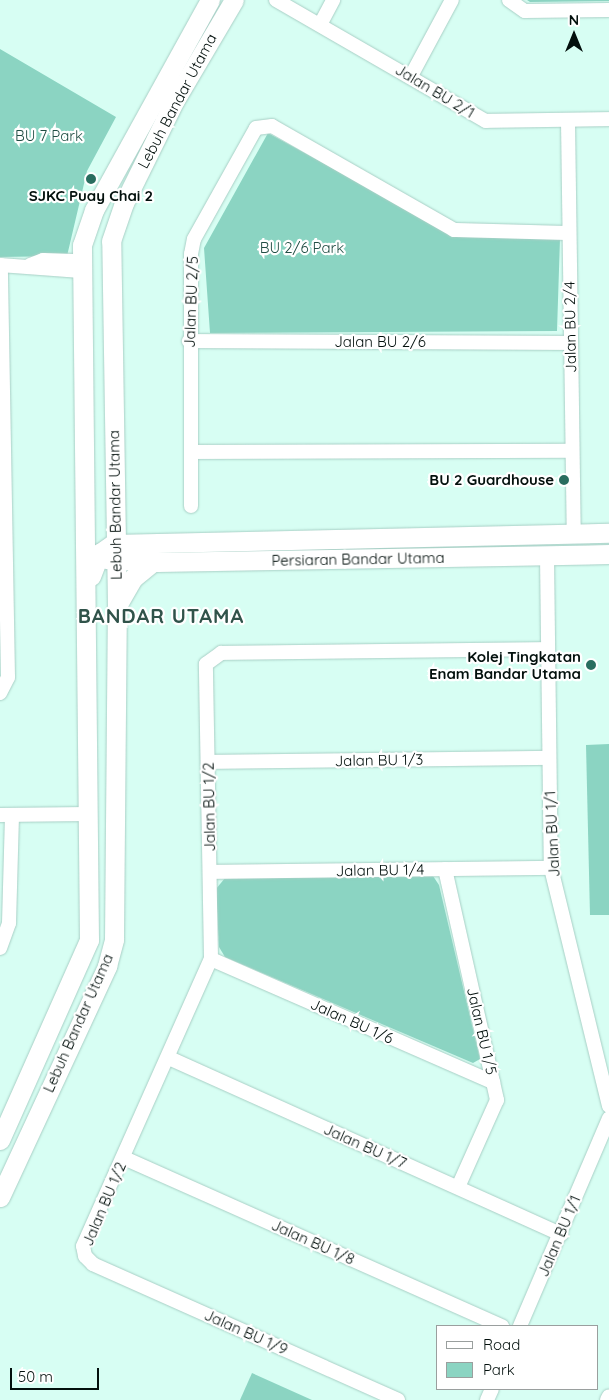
<!DOCTYPE html>
<style>
body{margin:0}
#map{position:relative;width:609px;height:1400px;overflow:hidden;background:#d7fef3;font-family:Quicksand,sans-serif}
div>[style]{position:absolute}
.green>*{inset:0;background:#8bd4c2}
.roads{filter:drop-shadow(0 0 1px #a8cfc5) drop-shadow(0 0 1px #a8cfc5)}
.street>*{height:14px;margin:-7px;padding:0 7px;transform-origin:7px;border-radius:7px;background:#fff}
.secondary>*{height:19px;margin:-9.5px;padding:0 9.5px;transform-origin:9.5px;border-radius:9.5px;background:#fff}
.dots>*{width:14px;height:14px;translate:-50% -50%;box-sizing:border-box;border:2px solid #fff;border-radius:50%}
span{translate:-50% -50%;white-space:nowrap;text-align:center;line-height:1.15;-webkit-text-stroke:4.5px #fff;paint-order:stroke}
.street-label{font-size:15px;color:#03100d}
.park-label{font-size:15px;color:#214e44}
.poi-label{font-size:15px;color:#03100d;font-weight:700}
.right{translate:-100% -50%;text-align:right}
.district-label{font-size:20px;color:#30534a;font-weight:700;letter-spacing:1px}
.legend{position:absolute;left:436px;top:1325px;width:162px;height:65px;box-sizing:border-box;background:#fff;border:1px solid #9a9f9e;margin:0;padding:6px 9px;list-style:none;font-size:15px;color:#03100d}
.legend li{display:flex;align-items:center;gap:10px;height:25px}
.legend b{width:25px;border:1px solid #9a9f9e}
.north{position:absolute;left:549px;top:10px;width:50px;height:50px;-webkit-text-stroke:4px #fff;paint-order:stroke;rotate:0deg;font-size:14px;font-weight:700;line-height:20px;text-align:center;color:#03100d}
.north::after{content:'';display:block;margin:auto;width:18px;height:22px;background:#03100d;clip-path:polygon(50% 0,100% 100%,50% 72%,0 100%)}
.scale{position:absolute;left:10px;top:1368px;width:89px;height:22px;box-sizing:border-box;border:2px solid #03100d;border-top:0;padding-left:6px;font-size:15px;line-height:18px;white-space:nowrap;color:#03100d;-webkit-text-stroke:4px #fff;paint-order:stroke}
</style>
<div id="map">
<div class="green">
<div style="clip-path:polygon(527px 0,609px 0,609px 1px,530px 2px)"></div>
<div style="clip-path:polygon(0 49px,116px 117px,87px 171px,67px 256px,0 257px)"></div>
<div style="clip-path:polygon(268px 133px,459px 237px,560px 239px,557px 331px,210px 333px,204px 248px)"></div>
<div style="clip-path:polygon(609px 744px,609px 915px,590px 915px,586px 745px)"></div>
<div style="clip-path:polygon(433px 876px,439px 885px,480px 1059px,473px 1063px,225px 957px,219px 947px,216px 889px,225px 878px)"></div>
<div style="clip-path:polygon(252px 1373px,312px 1400px,240px 1400px)"></div>
</div>
<div class="roads">
<div class="street">
<div style="left:276px;top:0;width:242px;rotate:30deg"></div>
<div style="left:486px;top:121px;width:123px;rotate:-0.9deg"></div>
<div style="left:509px;top:0;width:19px;rotate:35deg"></div>
<div style="left:525px;top:11px;width:84px;rotate:-0.7deg"></div>
<div style="left:321px;top:23px;width:26px;rotate:-62deg"></div>
<div style="left:411px;top:76px;width:86px;rotate:-61.7deg"></div>
<div style="left:568px;top:121px;width:413px;rotate:89.2deg"></div>
<div style="left:0;top:265px;width:81px;rotate:4.2deg"></div>
<div style="left:30px;top:265px;width:14px;rotate:-21deg"></div>
<div style="left:43px;top:260px;width:38px;rotate:2deg"></div>
<div style="left:189px;top:341px;width:382px;rotate:0.3deg"></div>
<div style="left:191px;top:452px;width:381px;rotate:-0.2deg"></div>
<div style="left:191px;top:506px;width:252px;rotate:-90deg"></div>
<div style="left:191px;top:254px;width:15px;rotate:-79deg"></div>
<div style="left:194px;top:239px;width:127px;rotate:-60.8deg"></div>
<div style="left:256px;top:128px;width:16px;rotate:-7deg"></div>
<div style="left:272px;top:126px;width:210px;rotate:29.7deg"></div>
<div style="left:454px;top:230px;width:115px;rotate:1.5deg"></div>
<div style="left:547px;top:556px;width:312px;rotate:89.3deg"></div>
<div style="left:551px;top:868px;width:245px;rotate:76.3deg"></div>
<div style="left:0;top:693px;width:18px;rotate:-63deg"></div>
<div style="left:8px;top:677px;width:412px;rotate:-91deg"></div>
<div style="left:208px;top:762px;width:341px;rotate:-0.7deg"></div>
<div style="left:0;top:815px;width:88px;rotate:-0.7deg"></div>
<div style="left:445px;top:869px;width:237px;rotate:77.3deg"></div>
<div style="left:497px;top:1100px;width:95px;rotate:114.1deg"></div>
<div style="left:210px;top:872px;width:341px;rotate:-0.7deg"></div>
<div style="left:0;top:948px;width:27px;rotate:-70deg"></div>
<div style="left:9px;top:923px;width:108px;rotate:-88.4deg"></div>
<div style="left:211px;top:959px;width:308px;rotate:23.6deg"></div>
<div style="left:169px;top:1058px;width:430px;rotate:24.2deg"></div>
<div style="left:124px;top:1158px;width:414px;rotate:24deg"></div>
<div style="left:520px;top:1326px;width:226px;rotate:-66.8deg"></div>
<div style="left:398px;top:1400px;width:334px;rotate:-156deg"></div>
<div style="left:93px;top:1264px;width:11px;rotate:-135deg"></div>
<div style="left:85px;top:1256px;width:10px;rotate:-101deg"></div>
<div style="left:83px;top:1246px;width:314px;rotate:-66deg"></div>
<div style="left:211px;top:959px;width:295px;rotate:-91deg"></div>
<div style="left:206px;top:664px;width:19px;rotate:-36deg"></div>
<div style="left:221px;top:653px;width:327px;rotate:-0.7deg"></div>
<div style="left:487px;top:1400px;width:12px;rotate:-66deg"></div>
<div style="left:607px;top:1400px;width:4px;rotate:-63deg"></div>
</div>
<div class="secondary">
<div style="left:106px;top:559px;width:51px;rotate:3.4deg"></div>
<div style="left:157px;top:562px;width:452px;rotate:-1deg"></div>
<div style="left:91px;top:576px;width:25px;rotate:-69deg"></div>
<div style="left:100px;top:553px;width:16px;rotate:-35deg"></div>
<div style="left:113px;top:544px;width:496px;rotate:-1.3deg"></div>
<div style="left:118px;top:604px;width:30px;rotate:-60deg"></div>
<div style="left:133px;top:578px;width:26px;rotate:-39deg"></div>
<div style="left:0;top:1140px;width:219px;rotate:-66deg"></div>
<div style="left:89px;top:940px;width:695px;rotate:-90.58deg"></div>
<div style="left:82px;top:245px;width:37px;rotate:-71deg"></div>
<div style="left:94px;top:210px;width:240px;rotate:-61.1deg"></div>
<div style="left:0;top:1197px;width:255px;rotate:-65.1deg"></div>
<div style="left:107px;top:966px;width:28px;rotate:-75deg"></div>
<div style="left:114px;top:939px;width:333px;rotate:-89.5deg"></div>
<div style="left:117px;top:606px;width:365px;rotate:-90.9deg"></div>
<div style="left:111px;top:241px;width:40px;rotate:-71.1deg"></div>
<div style="left:124px;top:203px;width:115px;rotate:-63.7deg"></div>
<div style="left:175px;top:100px;width:116px;rotate:-59.5deg"></div>
</div>
</div>
<div class="dots">
<div style="left:91px;top:179px;background:#296d5f"></div>
<div style="left:564px;top:480px;background:#296d5f"></div>
<div style="left:591px;top:665px;background:#296d5f"></div>
</div>
<div class="street-label">
<span style="left:435px;top:91px;rotate:31deg">Jalan BU 2/1</span>
<span style="left:177px;top:101px;rotate:-62deg">Lebuh Bandar Utama</span>
<span style="left:191px;top:302px;rotate:-88deg">Jalan BU 2/5</span>
<span style="left:570px;top:327px;rotate:-91deg">Jalan BU 2/4</span>
<span style="left:380px;top:342px">Jalan BU 2/6</span>
<span style="left:115px;top:505px;rotate:-91deg">Lebuh Bandar Utama</span>
<span style="left:358px;top:559px;rotate:-1deg">Persiaran Bandar Utama</span>
<span style="left:379px;top:760px;rotate:-1deg">Jalan BU 1/3</span>
<span style="left:209px;top:807px;rotate:-91deg">Jalan BU 1/2</span>
<span style="left:552px;top:834px;rotate:-93deg">Jalan BU 1/1</span>
<span style="left:380px;top:870px;rotate:-1deg">Jalan BU 1/4</span>
<span style="left:352px;top:1021px;rotate:24deg">Jalan BU 1/6</span>
<span style="left:78px;top:1023px;rotate:-66deg">Lebuh Bandar Utama</span>
<span style="left:482px;top:1031px;rotate:77deg">Jalan BU 1/5</span>
<span style="left:365px;top:1146px;rotate:24deg">Jalan BU 1/7</span>
<span style="left:104px;top:1204px;rotate:-67deg">Jalan BU 1/2</span>
<span style="left:559px;top:1236px;rotate:-67deg">Jalan BU 1/1</span>
<span style="left:313px;top:1242px;rotate:24deg">Jalan BU 1/8</span>
<span style="left:246px;top:1332px;rotate:24deg">Jalan BU 1/9</span>
</div>
<div class="park-label">
<span style="left:49px;top:136px">BU 7 Park</span>
<span style="left:302px;top:248px">BU 2/6 Park</span>
</div>
<div class="poi-label">
<span style="left:91px;top:196px">SJKC Puay Chai 2</span>
<span class="right" style="left:554px;top:480px">BU 2 Guardhouse</span>
<span class="right" style="left:581px;top:665px">Kolej Tingkatan<br>Enam Bandar Utama</span>
</div>
<div class="district-label">
<span style="left:161px;top:615px">BANDAR UTAMA</span>
</div>
<ul class="legend">
<li><b style="height:6px;background:#fff"></b>Road</li>
<li><b style="height:14px;background:#8bd4c2"></b>Park</li>
</ul>
<div class="north">N</div>
<div class="scale">50 m</div>
</div>
